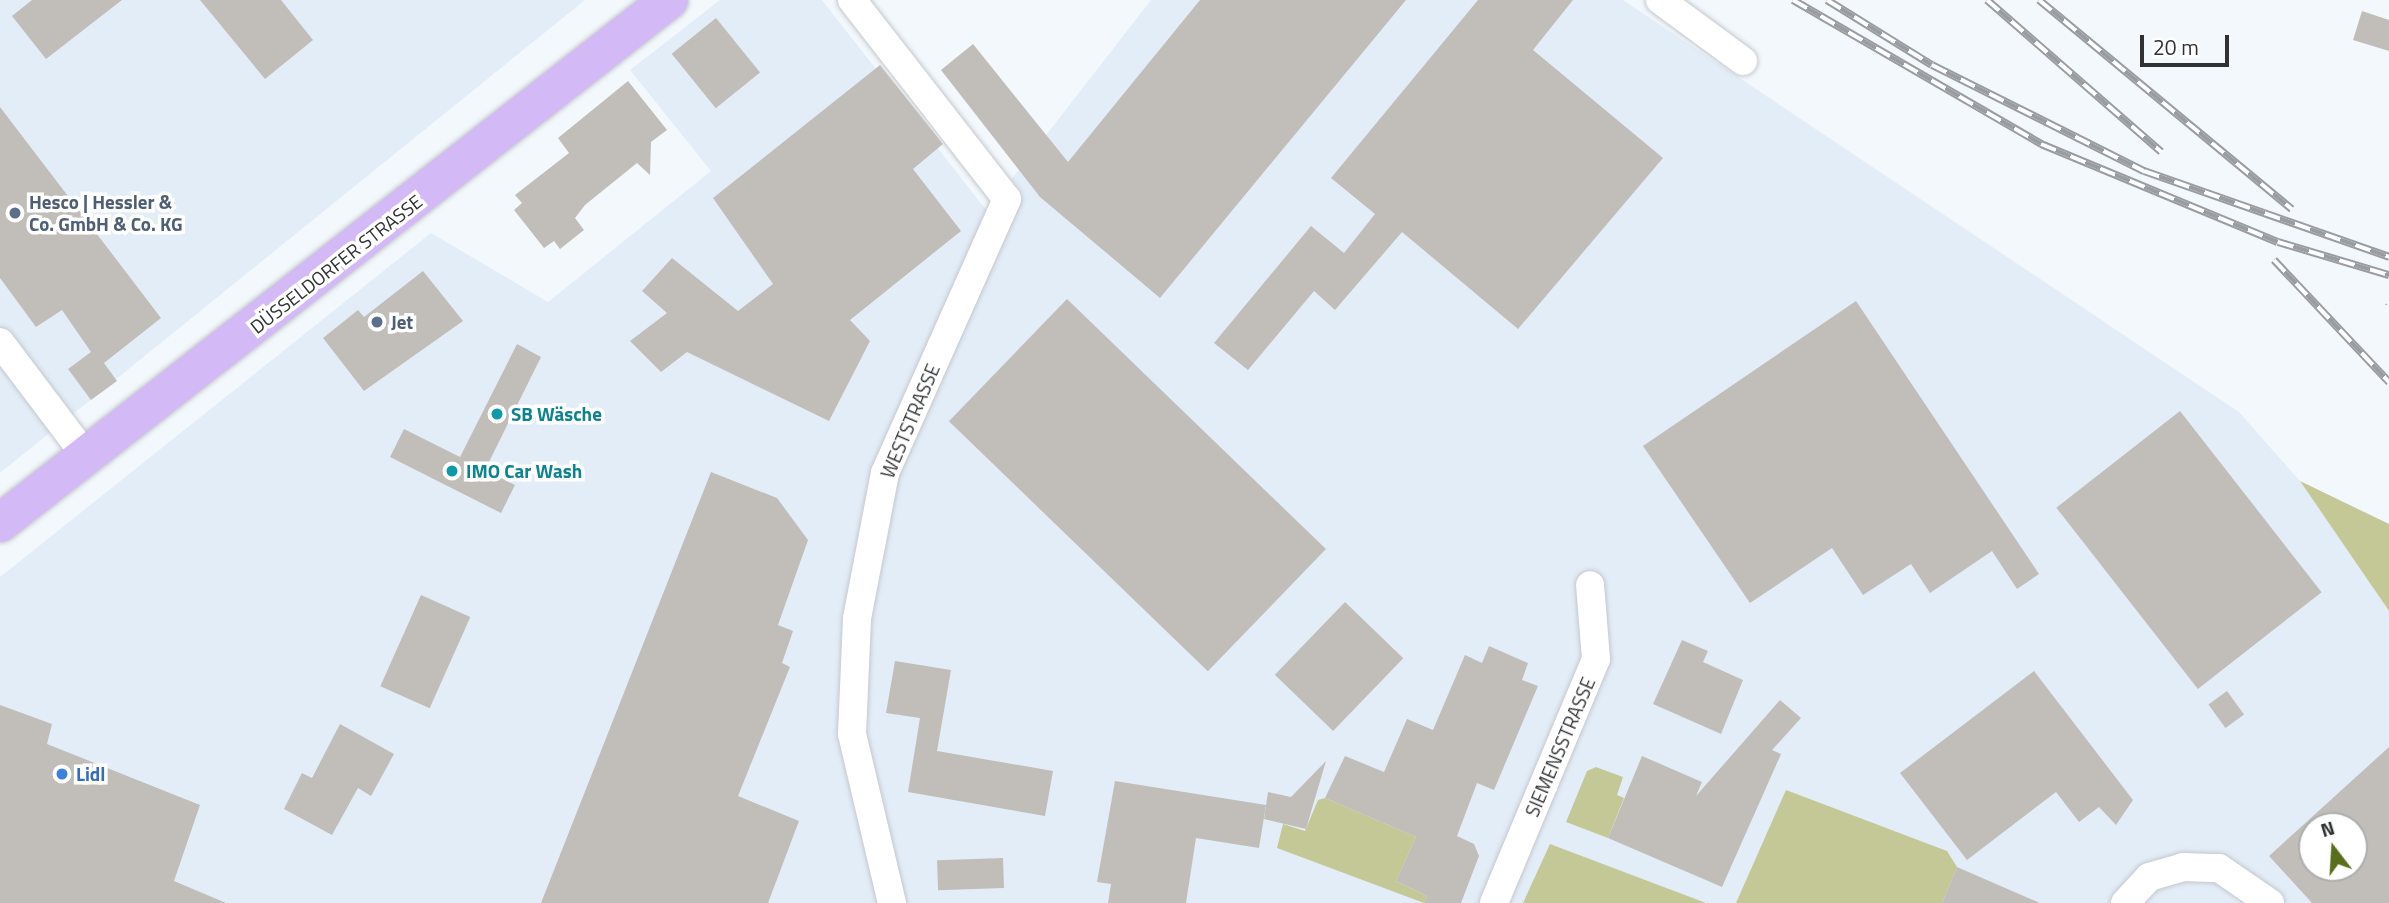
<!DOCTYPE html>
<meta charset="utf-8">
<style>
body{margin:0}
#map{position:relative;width:2389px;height:903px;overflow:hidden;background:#f3f8fd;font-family:"Titillium Web",sans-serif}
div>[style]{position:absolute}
.built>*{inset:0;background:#e3edf8}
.green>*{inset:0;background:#c4c897}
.building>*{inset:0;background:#c1beb9;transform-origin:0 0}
.roads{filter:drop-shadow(0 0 2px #c4c8cd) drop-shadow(0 0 2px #c4c8cd)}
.minor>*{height:28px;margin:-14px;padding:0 14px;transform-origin:14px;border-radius:14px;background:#fff}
.primary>*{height:38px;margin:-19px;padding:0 19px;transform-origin:19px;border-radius:19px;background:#d4b9f7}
.rail>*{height:8px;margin-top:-4px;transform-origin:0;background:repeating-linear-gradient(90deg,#fff 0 16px,#999ca0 0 32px);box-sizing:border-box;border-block:2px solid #999ca0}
.dots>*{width:19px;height:19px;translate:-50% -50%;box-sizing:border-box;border:4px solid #fff;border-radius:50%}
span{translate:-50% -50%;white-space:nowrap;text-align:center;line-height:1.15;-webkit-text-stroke:7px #fff;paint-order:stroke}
.service-label{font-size:19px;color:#4e5e75;font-weight:700}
.left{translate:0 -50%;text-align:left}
.street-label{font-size:19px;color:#2f3133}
.culture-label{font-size:19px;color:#0d838f;font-weight:700}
.shop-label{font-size:19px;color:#366cbe;font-weight:700}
.north{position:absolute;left:2298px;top:812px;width:70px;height:70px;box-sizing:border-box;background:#fff;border:2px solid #acadad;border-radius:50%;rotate:343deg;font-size:19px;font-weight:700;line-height:28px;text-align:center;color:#2f3133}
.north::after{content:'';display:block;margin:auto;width:24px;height:32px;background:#586e1d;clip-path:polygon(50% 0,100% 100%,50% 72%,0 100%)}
.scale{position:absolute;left:2140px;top:35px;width:89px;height:32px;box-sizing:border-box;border:4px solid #2f3133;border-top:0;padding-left:9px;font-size:21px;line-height:24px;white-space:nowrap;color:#2f3133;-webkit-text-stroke:5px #fff;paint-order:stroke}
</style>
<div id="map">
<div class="built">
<div style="clip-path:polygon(0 0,585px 0,0 473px)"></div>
<div style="clip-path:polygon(evenodd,720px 0,822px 0,987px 211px,1151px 0,1623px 0,2239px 412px,2300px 481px,2389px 611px,2389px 903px,0 903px,0 577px,431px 233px,548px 302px,711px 171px,630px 70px,720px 0,2312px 826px,2354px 826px,2354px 868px,2312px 868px,2312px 826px)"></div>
</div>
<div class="green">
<div style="clip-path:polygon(2300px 481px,2389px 524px,2389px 611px)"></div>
<div style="clip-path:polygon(1596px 767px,1623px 777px,1617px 795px,1624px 798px,1608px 838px,1566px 822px,1587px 771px)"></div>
<div style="clip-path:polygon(1786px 790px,1947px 851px,1957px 867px,1942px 903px,1736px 903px)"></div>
<div style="clip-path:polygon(1325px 798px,1416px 837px,1396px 881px,1427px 896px,1424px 903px,1277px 848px,1283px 824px,1305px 831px,1318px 800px)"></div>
<div style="clip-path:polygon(1550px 844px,1706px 903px,1523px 903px)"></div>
</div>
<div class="building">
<div style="clip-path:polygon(32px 0,122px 0,46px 59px,12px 16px)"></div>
<div style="clip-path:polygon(200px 0,281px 0,313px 40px,265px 79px)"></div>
<div style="clip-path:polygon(1200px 0,1406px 0,1160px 298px,1040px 197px,941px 70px,973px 44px,1068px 162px)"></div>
<div style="clip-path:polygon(1478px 0,1573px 0,1533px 50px,1663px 158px,1518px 329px,1402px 232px,1335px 310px,1314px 291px,1248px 370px,1214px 343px,1311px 226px,1344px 253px,1375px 214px,1331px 178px)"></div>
<div style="clip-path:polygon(2362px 11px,2389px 20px,2389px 51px,2353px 40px)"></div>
<div style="left:716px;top:18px;width:70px;height:57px;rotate:51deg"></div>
<div style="clip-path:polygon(880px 65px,943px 144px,913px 169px,961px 231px,850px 320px,870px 341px,829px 421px,687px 352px,661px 372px,630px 341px,667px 313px,642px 291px,672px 258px,738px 311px,773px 284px,713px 198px)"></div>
<div style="clip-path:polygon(628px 81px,667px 130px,651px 142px,650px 175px,637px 163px,585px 205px,575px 218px,584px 230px,560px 249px,554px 241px,544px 248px,514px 210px,522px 203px,515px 195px,569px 153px,558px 138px)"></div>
<div style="clip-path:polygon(0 107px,161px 318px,104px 363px,117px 381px,91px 400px,68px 369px,91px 352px,62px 310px,36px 327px,0 278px)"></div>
<div style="clip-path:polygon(423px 271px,463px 321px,364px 391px,323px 338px,358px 310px,364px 317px)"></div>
<div style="left:1067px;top:299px;width:360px;height:170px;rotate:44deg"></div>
<div style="clip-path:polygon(1856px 301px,2039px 574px,2017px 589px,1992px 551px,1930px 593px,1911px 564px,1863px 595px,1832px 548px,1750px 603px,1643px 446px)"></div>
<div style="clip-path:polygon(517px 344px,541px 357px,485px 470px,515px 485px,501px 513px,390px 457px,404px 429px,460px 457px)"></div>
<div style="left:2180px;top:411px;width:230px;height:157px;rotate:52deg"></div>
<div style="clip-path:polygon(711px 472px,777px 498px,808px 540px,778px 625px,793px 631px,782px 663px,790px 667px,738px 796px,799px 821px,768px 903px,541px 903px)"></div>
<div style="left:421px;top:595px;width:54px;height:100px;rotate:24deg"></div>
<div style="left:1345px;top:602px;width:81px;height:101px;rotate:44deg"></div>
<div style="clip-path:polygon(1682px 640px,1708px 651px,1703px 662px,1743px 680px,1721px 734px,1653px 704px)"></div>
<div style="clip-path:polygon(1489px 646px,1528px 663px,1522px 680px,1538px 686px,1494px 790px,1477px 783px,1457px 836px,1474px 844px,1479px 856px,1461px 903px,1424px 903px,1427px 896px,1396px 881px,1416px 837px,1325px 798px,1345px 756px,1384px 772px,1407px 719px,1433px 730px,1465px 655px,1482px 663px)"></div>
<div style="clip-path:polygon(895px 661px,951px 670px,937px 751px,1053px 771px,1045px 816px,908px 792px,920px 718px,886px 713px)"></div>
<div style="clip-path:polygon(2034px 671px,2133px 800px,2116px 825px,2099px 807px,2079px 822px,2056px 792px,1967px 860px,1900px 773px)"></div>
<div style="left:2227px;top:691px;width:29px;height:23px;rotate:54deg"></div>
<div style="clip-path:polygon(1780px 700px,1801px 718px,1772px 750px,1781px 754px,1722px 887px,1608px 838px,1642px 756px,1702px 782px,1696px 796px)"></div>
<div style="clip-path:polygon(0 705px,52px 724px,47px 744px,200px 805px,174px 881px,226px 903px,0 903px)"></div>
<div style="clip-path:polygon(340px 724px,394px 754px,371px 796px,358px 788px,332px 835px,284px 809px,302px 773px,312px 778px)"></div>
<div style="clip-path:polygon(evenodd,2389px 747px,2389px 903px,2312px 903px,2269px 856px,2389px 747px,2312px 826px,2354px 826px,2354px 868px,2312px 868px,2312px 826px)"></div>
<div style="clip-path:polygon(1326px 761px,1306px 829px,1264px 819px,1268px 792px,1291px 797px)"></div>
<div style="clip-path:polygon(1115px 781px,1266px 805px,1259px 848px,1196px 838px,1186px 903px,1108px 903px,1111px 884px,1097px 882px)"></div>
<div style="left:1003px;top:858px;width:30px;height:66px;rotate:88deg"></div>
<div style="clip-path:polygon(1957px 867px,2040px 903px,1942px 903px)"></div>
</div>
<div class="roads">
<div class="minor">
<div style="left:852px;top:0;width:252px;rotate:52.1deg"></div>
<div style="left:1007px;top:199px;width:300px;rotate:114deg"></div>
<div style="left:885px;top:473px;width:149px;rotate:100.9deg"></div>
<div style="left:857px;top:619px;width:115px;rotate:92.5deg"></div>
<div style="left:852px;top:734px;width:174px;rotate:76.7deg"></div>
<div style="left:1660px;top:0;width:103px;rotate:36.3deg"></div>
<div style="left:0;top:342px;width:143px;rotate:53deg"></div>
<div style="left:1494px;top:903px;width:264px;rotate:-67.3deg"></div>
<div style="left:1596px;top:659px;width:74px;rotate:-94.6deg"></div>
<div style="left:2125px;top:903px;width:35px;rotate:-47deg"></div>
<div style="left:2149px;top:877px;width:35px;rotate:-16deg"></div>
<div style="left:2183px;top:867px;width:36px;rotate:2deg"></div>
<div style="left:2219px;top:868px;width:62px;rotate:34.5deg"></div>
</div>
<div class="primary">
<div style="left:0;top:523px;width:849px;rotate:-38.02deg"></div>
</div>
</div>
<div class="rail">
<div style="left:1793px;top:0;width:287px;rotate:30.1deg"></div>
<div style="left:2041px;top:144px;width:256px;rotate:22.5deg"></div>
<div style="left:2278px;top:242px;width:116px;rotate:16.6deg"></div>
<div style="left:1827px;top:0;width:123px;rotate:31.8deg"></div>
<div style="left:1932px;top:65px;width:237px;rotate:26.6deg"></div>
<div style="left:2144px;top:171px;width:260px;rotate:19.3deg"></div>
<div style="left:1987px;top:0;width:231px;rotate:41.1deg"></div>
<div style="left:2039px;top:0;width:328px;rotate:39.6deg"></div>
<div style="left:2274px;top:260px;width:168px;rotate:46.7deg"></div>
<div style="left:2388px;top:302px;width:1px;rotate:45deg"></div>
</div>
<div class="dots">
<div style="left:15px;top:213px;background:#5c6f8a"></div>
<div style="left:377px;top:322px;background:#5c6f8a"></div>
<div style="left:497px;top:414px;background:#0f9aa8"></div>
<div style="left:452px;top:471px;background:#0f9aa8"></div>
<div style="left:62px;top:774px;background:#3f7fe0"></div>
</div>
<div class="service-label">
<span class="left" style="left:29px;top:213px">Hesco | Hessler &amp;<br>Co. GmbH &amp; Co. KG</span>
<span class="left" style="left:391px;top:322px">Jet</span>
</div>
<div class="street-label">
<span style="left:336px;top:264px;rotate:-38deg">DÜSSELDORFER STRASSE</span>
<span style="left:910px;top:421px;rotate:-67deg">WESTSTRASSE</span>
<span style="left:1560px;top:747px;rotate:-67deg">SIEMENSSTRASSE</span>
</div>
<div class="culture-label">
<span class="left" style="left:511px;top:414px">SB Wäsche</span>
<span class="left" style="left:466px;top:471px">IMO Car Wash</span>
</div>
<div class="shop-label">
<span class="left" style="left:76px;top:774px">Lidl</span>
</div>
<div class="north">N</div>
<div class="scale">20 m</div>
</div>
